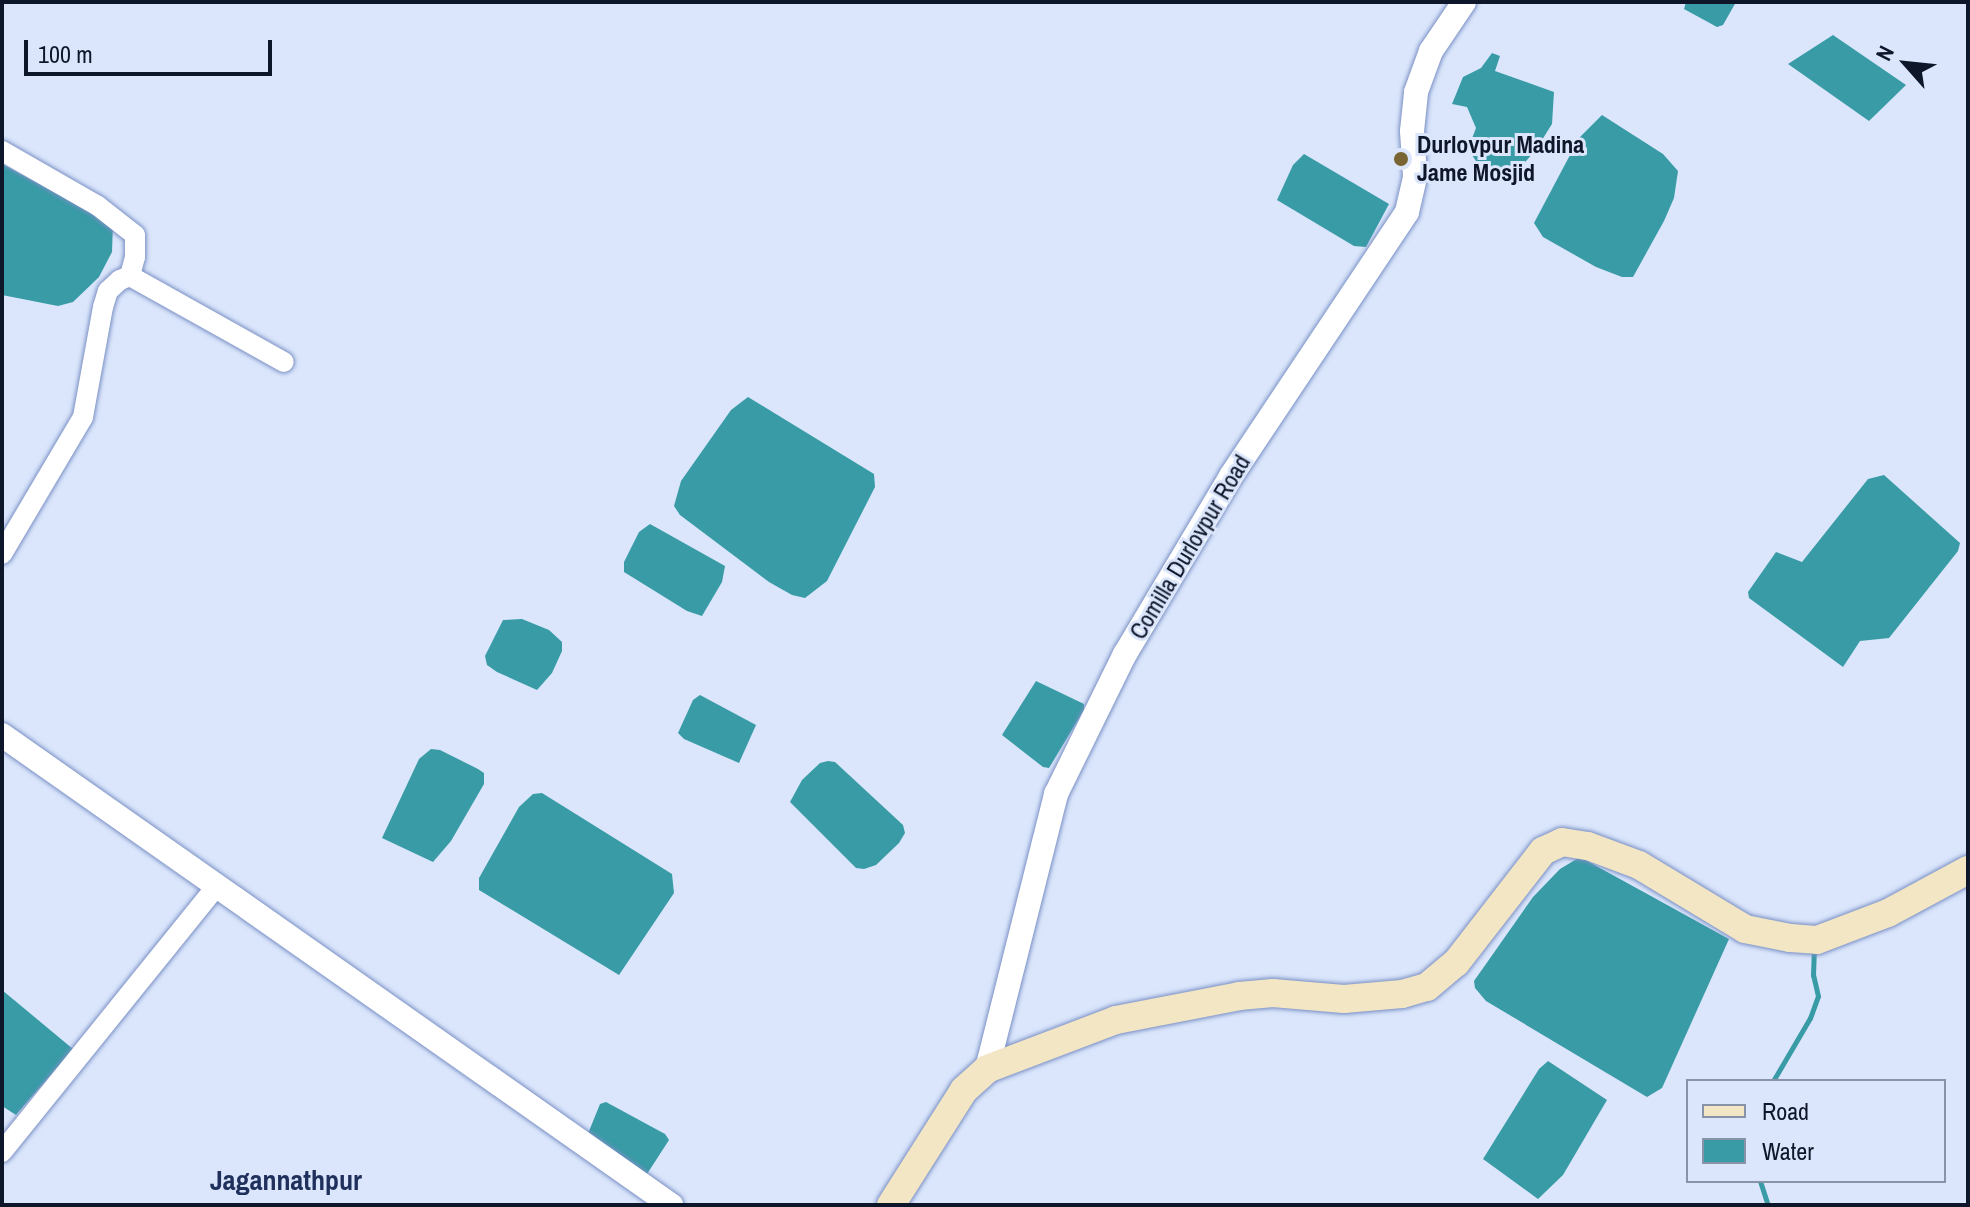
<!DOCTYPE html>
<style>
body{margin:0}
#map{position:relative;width:1970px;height:1207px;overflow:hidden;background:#dbe6fc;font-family:"Archivo Narrow",sans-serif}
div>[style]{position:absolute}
.water>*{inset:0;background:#389ba6}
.stream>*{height:5px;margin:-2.5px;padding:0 2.5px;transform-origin:2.5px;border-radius:2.5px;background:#389ba6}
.roads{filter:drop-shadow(0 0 2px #7a90c4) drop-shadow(0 0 2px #7a90c4)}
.minor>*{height:20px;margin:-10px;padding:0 10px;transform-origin:10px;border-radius:10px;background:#fff}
.tertiary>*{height:24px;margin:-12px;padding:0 12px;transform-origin:12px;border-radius:12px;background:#fff}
.secondary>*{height:28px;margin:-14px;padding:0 14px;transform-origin:14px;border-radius:14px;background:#f3e6c5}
.dots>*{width:22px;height:22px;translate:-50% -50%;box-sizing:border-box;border:4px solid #dbe6fc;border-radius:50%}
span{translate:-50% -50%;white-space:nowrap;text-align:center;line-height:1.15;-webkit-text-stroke:6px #dbe6fc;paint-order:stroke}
.poi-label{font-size:24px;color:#0e1629;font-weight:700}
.left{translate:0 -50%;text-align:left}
.street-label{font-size:24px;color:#0e1629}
.quarter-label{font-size:28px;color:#1f305c;font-weight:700}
.frame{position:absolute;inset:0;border:4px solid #0e1629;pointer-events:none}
.legend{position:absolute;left:1686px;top:1079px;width:260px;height:104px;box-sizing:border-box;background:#dbe6fc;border:2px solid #8993a8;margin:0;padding:10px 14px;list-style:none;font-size:24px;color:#0e1629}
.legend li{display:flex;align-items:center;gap:16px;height:40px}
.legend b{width:40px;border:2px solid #8993a8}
.north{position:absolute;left:1866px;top:24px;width:80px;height:80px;-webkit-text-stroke:6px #dbe6fc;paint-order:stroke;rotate:297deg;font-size:22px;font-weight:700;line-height:32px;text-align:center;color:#0e1629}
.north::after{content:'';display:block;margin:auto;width:28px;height:36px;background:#0e1629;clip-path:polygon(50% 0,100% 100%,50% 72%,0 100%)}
.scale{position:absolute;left:24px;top:40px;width:248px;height:36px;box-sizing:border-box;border:4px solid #0e1629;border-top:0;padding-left:10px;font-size:24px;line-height:28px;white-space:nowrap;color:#0e1629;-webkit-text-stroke:6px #dbe6fc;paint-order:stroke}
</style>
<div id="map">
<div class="water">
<div style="clip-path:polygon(1686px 2px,1736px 2px,1723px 25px,1717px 27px,1684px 9px)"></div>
<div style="clip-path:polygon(1833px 35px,1906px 85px,1869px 121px,1788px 64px)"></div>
<div style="clip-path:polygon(1492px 53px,1500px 56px,1495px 71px,1554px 92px,1552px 124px,1535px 151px,1508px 181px,1480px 167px,1468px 149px,1476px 128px,1467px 107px,1452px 104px,1463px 77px,1481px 68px)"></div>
<div style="clip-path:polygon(1602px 115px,1663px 154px,1678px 171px,1674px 198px,1664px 221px,1633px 277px,1622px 277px,1596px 267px,1543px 237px,1534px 223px,1579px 138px)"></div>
<div style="clip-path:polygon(1304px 154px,1389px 204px,1366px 247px,1354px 246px,1277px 200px,1293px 165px)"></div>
<div style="clip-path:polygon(2px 164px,113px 224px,112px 252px,99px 277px,73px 302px,58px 306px,2px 295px)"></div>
<div style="clip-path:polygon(748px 397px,874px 474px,875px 487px,827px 581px,805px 598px,792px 595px,769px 582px,680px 515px,674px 506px,681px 481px,731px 410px)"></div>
<div style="clip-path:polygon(1884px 475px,1960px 543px,1958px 551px,1889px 638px,1860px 641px,1843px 667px,1749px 598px,1748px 592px,1776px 552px,1802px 562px,1868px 479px)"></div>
<div style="clip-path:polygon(650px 524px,725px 566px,722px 582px,702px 616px,687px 611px,624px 572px,624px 562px,639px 532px)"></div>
<div style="clip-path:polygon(522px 619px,549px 630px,562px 642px,562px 651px,552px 673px,537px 690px,497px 672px,487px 665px,485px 656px,503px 620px)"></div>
<div style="clip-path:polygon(1036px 681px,1084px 704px,1084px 710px,1049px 768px,1043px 767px,1002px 735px)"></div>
<div style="clip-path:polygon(700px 695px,756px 725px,739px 763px,684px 739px,678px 733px,693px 700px)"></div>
<div style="clip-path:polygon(431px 749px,440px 750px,478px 769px,484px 773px,484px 784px,451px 841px,433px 862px,382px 838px,419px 759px)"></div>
<div style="clip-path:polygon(828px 761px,835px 762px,903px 825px,905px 833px,899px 843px,876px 865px,864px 869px,856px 868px,790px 802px,802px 780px,820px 763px)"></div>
<div style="clip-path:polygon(542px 793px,672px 874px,674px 893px,619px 975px,479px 890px,479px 878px,519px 807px,533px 794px)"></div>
<div style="clip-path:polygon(1580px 857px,1729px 939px,1662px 1088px,1647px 1097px,1486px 1001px,1475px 988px,1474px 981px,1533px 897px,1560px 869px)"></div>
<div style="clip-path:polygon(2px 990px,73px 1049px,16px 1115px,2px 1106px)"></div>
<div style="clip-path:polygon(1548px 1061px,1607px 1100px,1563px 1175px,1538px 1199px,1483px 1159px,1539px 1069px)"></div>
<div style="clip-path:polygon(606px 1102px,665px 1134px,669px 1140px,647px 1174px,587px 1136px,600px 1104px)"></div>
</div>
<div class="stream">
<div style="left:1773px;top:1081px;width:73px;rotate:-59.6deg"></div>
<div style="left:1810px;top:1018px;width:23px;rotate:-70deg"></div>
<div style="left:1818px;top:996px;width:22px;rotate:-103deg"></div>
<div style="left:1813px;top:975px;width:24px;rotate:-88deg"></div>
<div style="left:1760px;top:1181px;width:25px;rotate:72deg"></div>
</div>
<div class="roads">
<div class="minor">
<div style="left:2px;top:151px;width:111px;rotate:29.8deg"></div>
<div style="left:98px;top:206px;width:47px;rotate:38.1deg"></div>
<div style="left:135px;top:235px;width:22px;rotate:90deg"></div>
<div style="left:135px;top:257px;width:20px;rotate:105deg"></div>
<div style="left:2px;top:554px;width:159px;rotate:-59.4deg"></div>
<div style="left:83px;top:417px;width:112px;rotate:-79.7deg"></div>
<div style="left:103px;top:307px;width:17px;rotate:-73deg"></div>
<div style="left:108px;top:291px;width:16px;rotate:-43deg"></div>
<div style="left:120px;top:280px;width:11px;rotate:-22deg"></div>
<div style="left:130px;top:276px;width:176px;rotate:29.2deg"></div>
<div style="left:2px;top:1152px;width:339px;rotate:-51.1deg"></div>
</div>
<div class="tertiary">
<div style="left:2px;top:735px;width:818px;rotate:35.09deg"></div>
<div style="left:987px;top:1069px;width:284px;rotate:-75.9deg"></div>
<div style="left:1056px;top:794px;width:156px;rotate:-63.8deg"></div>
<div style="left:1125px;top:654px;width:207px;rotate:-59.2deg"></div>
<div style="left:1231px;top:476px;width:317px;rotate:-56.3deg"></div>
<div style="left:1407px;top:212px;width:37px;rotate:-77deg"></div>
<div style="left:1415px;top:176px;width:45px;rotate:-93.8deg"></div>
<div style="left:1412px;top:131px;width:39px;rotate:-84deg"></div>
<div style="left:1416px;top:92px;width:44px;rotate:-69.9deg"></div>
<div style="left:1431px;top:51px;width:59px;rotate:-56deg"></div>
</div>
<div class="secondary">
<div style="left:891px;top:1205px;width:136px;rotate:-57.6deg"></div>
<div style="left:964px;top:1090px;width:31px;rotate:-42deg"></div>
<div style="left:987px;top:1069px;width:138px;rotate:-20.8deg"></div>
<div style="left:1116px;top:1020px;width:125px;rotate:-11deg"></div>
<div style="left:1239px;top:996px;width:34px;rotate:-5deg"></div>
<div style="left:1273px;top:993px;width:71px;rotate:4.8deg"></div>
<div style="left:1344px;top:999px;width:58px;rotate:-4.9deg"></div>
<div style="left:1402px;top:994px;width:26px;rotate:-16deg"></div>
<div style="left:1427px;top:987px;width:38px;rotate:-40deg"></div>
<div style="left:1456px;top:963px;width:142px;rotate:-52.2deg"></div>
<div style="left:1543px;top:851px;width:21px;rotate:-25deg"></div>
<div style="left:1562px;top:842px;width:26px;rotate:9deg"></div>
<div style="left:1588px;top:846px;width:54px;rotate:20.4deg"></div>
<div style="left:1639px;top:865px;width:124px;rotate:31.1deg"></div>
<div style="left:1745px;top:929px;width:46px;rotate:11.3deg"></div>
<div style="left:1790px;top:938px;width:27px;rotate:4deg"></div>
<div style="left:1817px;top:940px;width:76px;rotate:-20.8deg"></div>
<div style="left:1888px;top:913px;width:91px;rotate:-28.3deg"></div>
</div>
</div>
<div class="dots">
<div style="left:1401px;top:159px;background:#796433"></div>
</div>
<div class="poi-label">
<span class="left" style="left:1417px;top:159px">Durlovpur Madina<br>Jame Mosjid</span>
</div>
<div class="street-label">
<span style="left:1190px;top:547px;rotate:-59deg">Comilla Durlovpur Road</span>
</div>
<div class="quarter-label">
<span style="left:286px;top:1180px">Jagannathpur</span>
</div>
<div class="frame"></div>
<ul class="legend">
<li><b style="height:10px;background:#f3e6c5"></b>Road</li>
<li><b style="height:22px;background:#389ba6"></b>Water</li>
</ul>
<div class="north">N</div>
<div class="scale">100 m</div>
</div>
